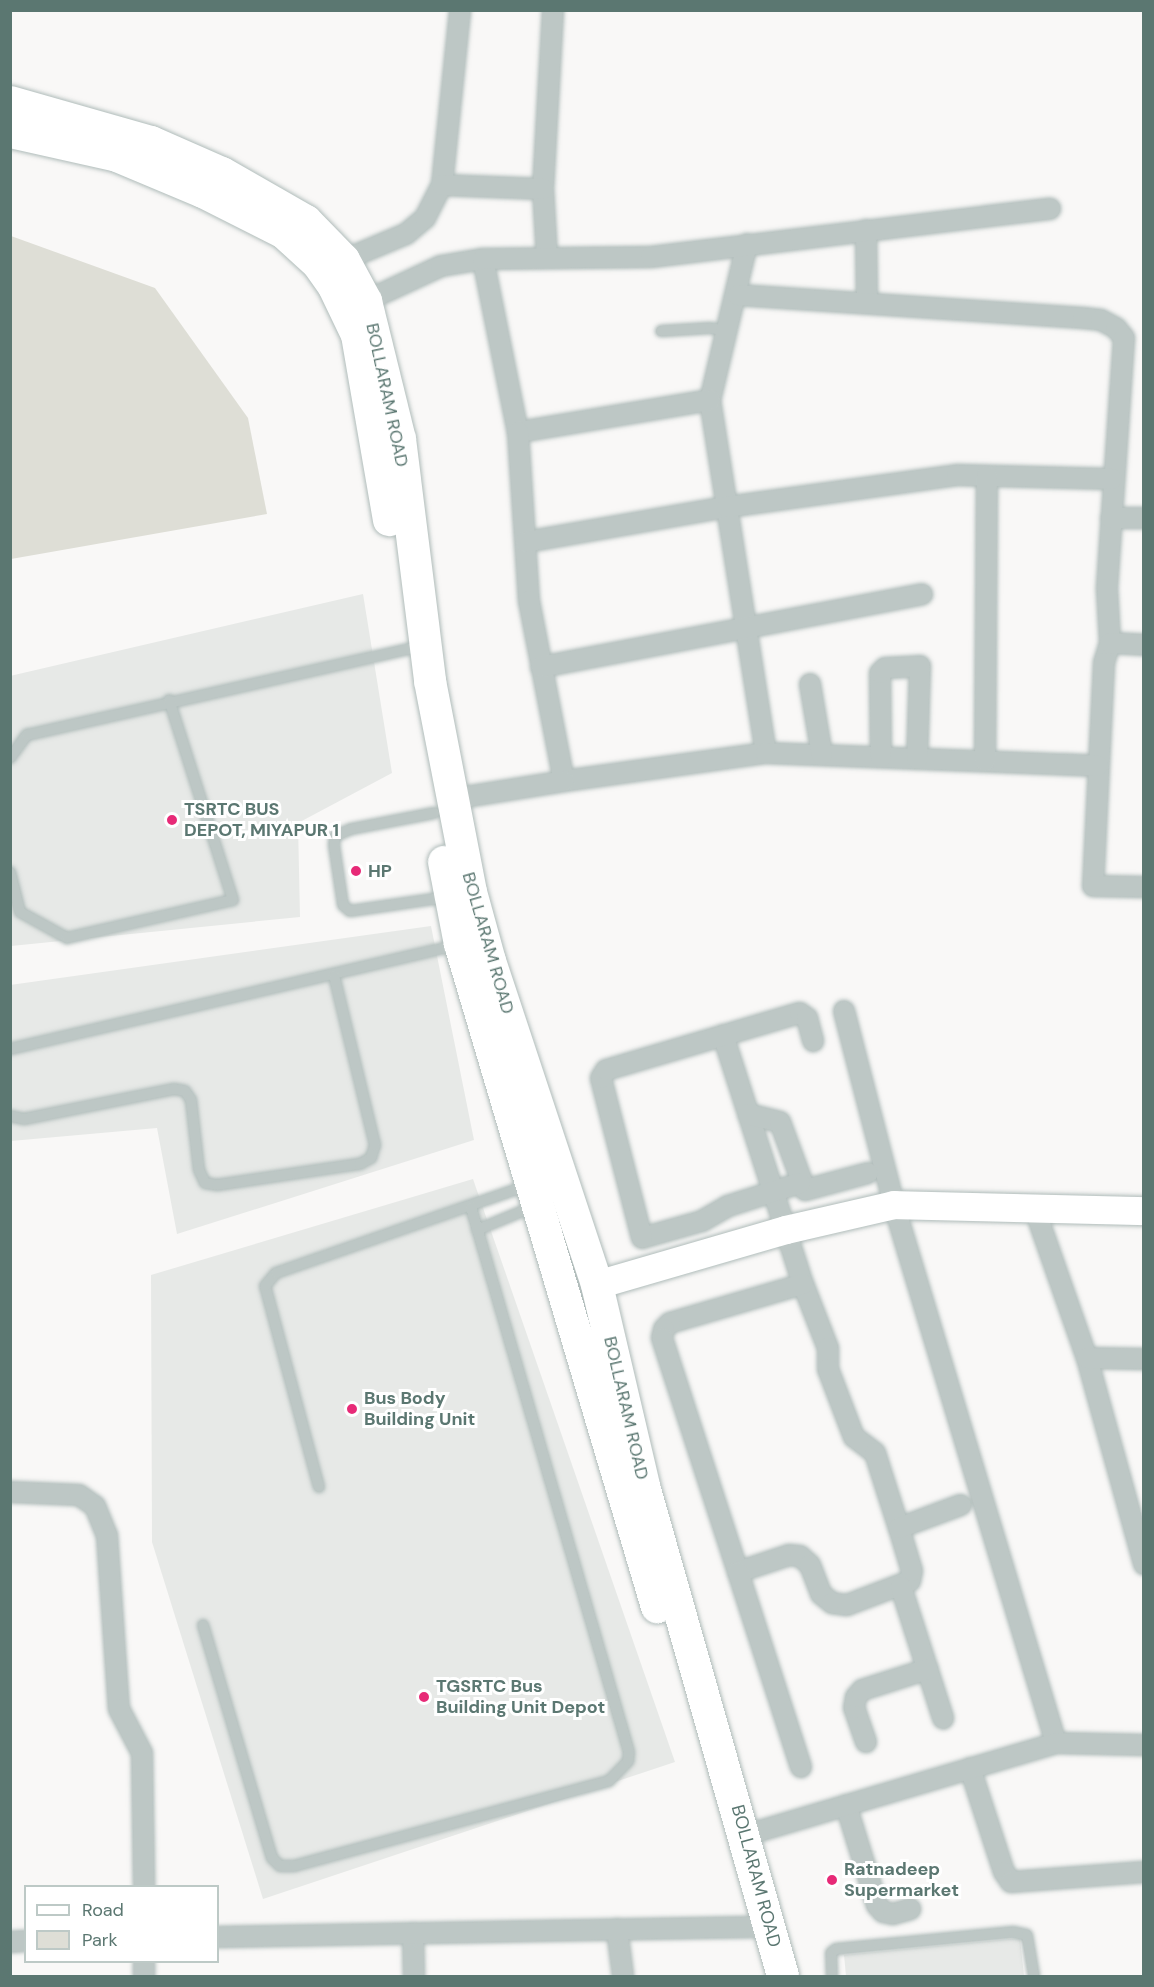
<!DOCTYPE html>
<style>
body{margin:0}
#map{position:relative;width:1154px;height:1987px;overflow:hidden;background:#f9f8f7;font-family:"DM Sans",sans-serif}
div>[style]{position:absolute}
.built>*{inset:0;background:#e7e9e7}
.green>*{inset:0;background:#deded6}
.roads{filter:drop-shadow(0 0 2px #b0bcba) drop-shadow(0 0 2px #b0bcba)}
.lane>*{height:10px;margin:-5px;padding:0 5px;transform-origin:5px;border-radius:5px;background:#bdc7c5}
.street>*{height:20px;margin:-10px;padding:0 10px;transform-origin:10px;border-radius:10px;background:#bdc7c5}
.secondary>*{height:28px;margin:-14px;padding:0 14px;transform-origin:14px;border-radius:14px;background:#fff}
.primary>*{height:32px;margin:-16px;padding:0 16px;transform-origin:16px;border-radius:16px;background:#fff}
.dots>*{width:16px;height:16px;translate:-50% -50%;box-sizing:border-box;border:3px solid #fff;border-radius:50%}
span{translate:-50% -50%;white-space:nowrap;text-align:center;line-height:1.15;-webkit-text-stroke:6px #fff;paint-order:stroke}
.street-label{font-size:18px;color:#5b7771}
.poi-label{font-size:18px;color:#5b7771;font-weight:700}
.left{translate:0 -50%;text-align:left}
.frame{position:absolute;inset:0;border:12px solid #5b7771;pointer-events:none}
.legend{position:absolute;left:24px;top:1885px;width:195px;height:78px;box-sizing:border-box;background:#fff;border:2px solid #bdc9c6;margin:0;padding:8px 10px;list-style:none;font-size:18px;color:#5b7771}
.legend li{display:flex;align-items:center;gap:12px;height:30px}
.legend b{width:30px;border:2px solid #bdc9c6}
</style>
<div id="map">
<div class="built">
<div style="clip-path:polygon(363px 594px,392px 773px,298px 823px,300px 917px,11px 946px,10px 676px)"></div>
<div style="clip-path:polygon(431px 926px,474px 1140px,177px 1234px,157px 1128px,11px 1141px,10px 985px)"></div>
<div style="clip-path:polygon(473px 1179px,675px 1762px,263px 1899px,152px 1542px,151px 1275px)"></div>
<div style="clip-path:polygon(1020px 1938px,1024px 1976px,846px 1976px,844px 1955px)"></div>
</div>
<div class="green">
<div style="clip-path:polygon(11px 236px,155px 288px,248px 418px,267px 514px,11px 559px)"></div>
</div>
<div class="roads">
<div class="lane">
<div style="left:661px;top:331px;width:49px;rotate:-3.5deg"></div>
<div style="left:710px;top:328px;width:18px;rotate:9deg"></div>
<div style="left:10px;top:758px;width:29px;rotate:-54deg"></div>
<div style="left:27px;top:735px;width:406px;rotate:-12.7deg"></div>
<div style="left:434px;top:813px;width:85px;rotate:169.1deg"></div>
<div style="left:351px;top:829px;width:17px;rotate:156deg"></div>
<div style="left:335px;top:836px;width:9px;rotate:96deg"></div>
<div style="left:334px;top:845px;width:61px;rotate:81.5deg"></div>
<div style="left:343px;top:905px;width:9px;rotate:41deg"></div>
<div style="left:350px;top:911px;width:98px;rotate:-8.2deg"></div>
<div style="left:10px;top:872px;width:41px;rotate:76deg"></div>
<div style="left:20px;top:912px;width:54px;rotate:29deg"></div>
<div style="left:67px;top:938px;width:170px;rotate:-12.9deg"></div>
<div style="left:233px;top:900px;width:210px;rotate:-107.7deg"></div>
<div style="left:10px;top:1049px;width:459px;rotate:-13.1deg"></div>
<div style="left:10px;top:1116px;width:14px;rotate:12deg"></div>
<div style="left:24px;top:1119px;width:153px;rotate:-11.3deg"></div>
<div style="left:174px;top:1089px;width:11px;rotate:10deg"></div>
<div style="left:185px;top:1091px;width:11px;rotate:56deg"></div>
<div style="left:191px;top:1100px;width:70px;rotate:83.5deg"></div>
<div style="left:199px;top:1170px;width:14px;rotate:65deg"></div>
<div style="left:205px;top:1183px;width:12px;rotate:9deg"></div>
<div style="left:217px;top:1185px;width:145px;rotate:-8.4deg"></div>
<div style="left:360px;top:1164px;width:13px;rotate:-29deg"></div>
<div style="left:371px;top:1158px;width:14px;rotate:-73deg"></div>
<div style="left:375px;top:1145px;width:174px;rotate:-103.6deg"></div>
<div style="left:477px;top:1230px;width:63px;rotate:-22.5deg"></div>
<div style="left:319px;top:1487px;width:208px;rotate:-105deg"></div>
<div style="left:265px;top:1286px;width:17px;rotate:-50deg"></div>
<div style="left:276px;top:1273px;width:267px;rotate:-19.2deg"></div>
<div style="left:203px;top:1625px;width:243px;rotate:73.5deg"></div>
<div style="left:272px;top:1858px;width:11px;rotate:45deg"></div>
<div style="left:280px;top:1866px;width:14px"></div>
<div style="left:294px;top:1866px;width:326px;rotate:-15.1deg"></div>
<div style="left:609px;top:1781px;width:28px;rotate:-46deg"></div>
<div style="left:628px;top:1761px;width:9px;rotate:-84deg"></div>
<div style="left:629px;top:1752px;width:567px;rotate:-106.17deg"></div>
<div style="left:832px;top:1976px;width:23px;rotate:-92deg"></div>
<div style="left:831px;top:1953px;width:6px;rotate:-39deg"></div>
<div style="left:836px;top:1949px;width:178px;rotate:-5.5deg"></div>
<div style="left:1013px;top:1932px;width:14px;rotate:12deg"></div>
<div style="left:1027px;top:1935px;width:42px;rotate:80.3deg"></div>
</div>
<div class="street">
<div style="left:442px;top:185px;width:176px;rotate:-84.1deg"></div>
<div style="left:866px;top:230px;width:73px;rotate:89.2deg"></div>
<div style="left:747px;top:244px;width:160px;rotate:103.3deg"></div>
<div style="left:710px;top:400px;width:357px;rotate:81deg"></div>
<div style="left:547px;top:258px;width:69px;rotate:-93.3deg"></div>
<div style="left:543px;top:189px;width:179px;rotate:-86.8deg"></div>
<div style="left:483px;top:259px;width:177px;rotate:78.6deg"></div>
<div style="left:344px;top:260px;width:67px;rotate:-22.8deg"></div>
<div style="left:406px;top:234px;width:25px;rotate:-40deg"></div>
<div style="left:425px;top:218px;width:37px;rotate:-63deg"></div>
<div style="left:442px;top:185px;width:101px;rotate:2.3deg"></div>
<div style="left:738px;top:295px;width:346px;rotate:3.8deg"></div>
<div style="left:1083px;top:318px;width:18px;rotate:6deg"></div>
<div style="left:1101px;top:320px;width:17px;rotate:28deg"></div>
<div style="left:1116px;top:328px;width:13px;rotate:51deg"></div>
<div style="left:1124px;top:338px;width:252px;rotate:93.9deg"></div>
<div style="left:1107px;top:589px;width:54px;rotate:86.8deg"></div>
<div style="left:1110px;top:643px;width:21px;rotate:107deg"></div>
<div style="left:1104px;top:663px;width:223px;rotate:92.8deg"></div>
<div style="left:1093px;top:886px;width:51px;rotate:1.1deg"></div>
<div style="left:366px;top:301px;width:83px;rotate:-25deg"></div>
<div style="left:441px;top:266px;width:43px;rotate:-9.5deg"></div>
<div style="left:483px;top:259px;width:168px;rotate:-0.7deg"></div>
<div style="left:651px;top:257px;width:402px;rotate:-6.9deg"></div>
<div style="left:710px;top:400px;width:195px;rotate:170.5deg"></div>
<div style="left:518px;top:432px;width:169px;rotate:86.3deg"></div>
<div style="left:529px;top:601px;width:183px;rotate:79deg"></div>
<div style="left:564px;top:781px;width:204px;rotate:-7.9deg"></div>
<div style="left:766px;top:753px;width:332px;rotate:2.2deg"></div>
<div style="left:1111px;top:518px;width:33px"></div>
<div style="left:526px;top:542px;width:204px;rotate:-9.9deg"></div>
<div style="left:727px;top:507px;width:232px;rotate:-7.9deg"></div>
<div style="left:957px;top:475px;width:155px;rotate:1.5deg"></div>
<div style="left:1110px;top:643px;width:34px;rotate:3deg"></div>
<div style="left:541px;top:667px;width:388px;rotate:-10.8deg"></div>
<div style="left:810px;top:684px;width:72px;rotate:80.4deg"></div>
<div style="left:881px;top:757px;width:84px;rotate:-90.7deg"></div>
<div style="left:880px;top:673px;width:7px;rotate:-45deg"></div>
<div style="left:885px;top:668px;width:35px;rotate:-3deg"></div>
<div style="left:920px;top:666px;width:93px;rotate:91.8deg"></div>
<div style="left:985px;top:761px;width:285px;rotate:-89.6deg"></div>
<div style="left:452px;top:799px;width:113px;rotate:-9.1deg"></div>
<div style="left:844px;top:1011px;width:200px;rotate:75.5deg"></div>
<div style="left:894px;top:1205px;width:562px;rotate:73.24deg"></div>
<div style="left:723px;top:1035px;width:262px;rotate:72.2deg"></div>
<div style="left:803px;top:1284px;width:69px;rotate:68.7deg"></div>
<div style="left:828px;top:1348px;width:21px;rotate:90deg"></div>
<div style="left:828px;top:1369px;width:73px;rotate:69.1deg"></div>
<div style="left:854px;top:1437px;width:26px;rotate:37deg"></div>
<div style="left:875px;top:1453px;width:79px;rotate:72.3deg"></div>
<div style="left:748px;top:1114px;width:33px;rotate:14deg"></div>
<div style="left:780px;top:1122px;width:72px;rotate:69.8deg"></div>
<div style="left:805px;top:1190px;width:65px;rotate:-15.1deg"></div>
<div style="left:800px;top:1183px;width:76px;rotate:162.3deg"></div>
<div style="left:728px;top:1206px;width:30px;rotate:150deg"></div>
<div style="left:702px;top:1221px;width:62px;rotate:164.2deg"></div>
<div style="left:642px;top:1238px;width:165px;rotate:-104.4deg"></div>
<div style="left:601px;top:1078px;width:9px;rotate:-58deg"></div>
<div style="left:606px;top:1070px;width:202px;rotate:-16.4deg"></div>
<div style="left:800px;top:1013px;width:9px;rotate:36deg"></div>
<div style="left:807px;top:1018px;width:24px;rotate:75deg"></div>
<div style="left:1034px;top:1207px;width:160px;rotate:70.7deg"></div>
<div style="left:1087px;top:1358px;width:214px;rotate:74.5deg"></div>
<div style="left:803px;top:1284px;width:139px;rotate:163.7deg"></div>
<div style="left:670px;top:1323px;width:8px;rotate:135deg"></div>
<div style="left:664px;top:1329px;width:9px;rotate:103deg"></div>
<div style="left:662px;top:1338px;width:246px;rotate:72deg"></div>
<div style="left:738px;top:1572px;width:54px;rotate:-18.4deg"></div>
<div style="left:789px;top:1555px;width:11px;rotate:5deg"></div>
<div style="left:800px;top:1556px;width:13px;rotate:42deg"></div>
<div style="left:810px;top:1565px;width:31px;rotate:69deg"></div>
<div style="left:821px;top:1594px;width:14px;rotate:39deg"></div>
<div style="left:832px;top:1603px;width:15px;rotate:8deg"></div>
<div style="left:847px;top:1605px;width:67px;rotate:-20.9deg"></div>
<div style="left:910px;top:1581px;width:10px;rotate:-79deg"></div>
<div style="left:912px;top:1571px;width:45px;rotate:-106.8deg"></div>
<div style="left:899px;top:1528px;width:66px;rotate:-20.4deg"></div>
<div style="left:1087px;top:1358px;width:57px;rotate:1deg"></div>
<div style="left:10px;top:1492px;width:69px;rotate:2.5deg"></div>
<div style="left:79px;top:1495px;width:19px;rotate:35deg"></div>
<div style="left:95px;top:1506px;width:31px;rotate:68deg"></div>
<div style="left:107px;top:1535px;width:174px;rotate:86.1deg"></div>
<div style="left:119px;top:1709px;width:50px;rotate:62.4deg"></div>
<div style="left:142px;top:1753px;width:133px;rotate:89.1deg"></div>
<div style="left:738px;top:1572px;width:205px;rotate:72.1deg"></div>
<div style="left:901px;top:1587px;width:138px;rotate:72.2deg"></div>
<div style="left:866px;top:1742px;width:36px;rotate:-109deg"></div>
<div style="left:854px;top:1708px;width:11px;rotate:-80deg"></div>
<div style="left:856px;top:1697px;width:9px;rotate:-49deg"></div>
<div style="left:862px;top:1690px;width:69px;rotate:-17.7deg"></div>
<div style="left:970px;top:1768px;width:109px;rotate:71.9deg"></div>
<div style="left:1004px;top:1872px;width:12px;rotate:55deg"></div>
<div style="left:1011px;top:1882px;width:133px;rotate:-4.3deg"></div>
<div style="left:846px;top:1805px;width:105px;rotate:72.8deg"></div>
<div style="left:877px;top:1905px;width:9px;rotate:49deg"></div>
<div style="left:883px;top:1912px;width:10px;rotate:11deg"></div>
<div style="left:893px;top:1914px;width:18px;rotate:-16deg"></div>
<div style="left:746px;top:1835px;width:323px;rotate:-16.5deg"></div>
<div style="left:1056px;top:1743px;width:88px;rotate:1.3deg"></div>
<div style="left:617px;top:1929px;width:47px;rotate:82.7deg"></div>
<div style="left:413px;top:1933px;width:43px;rotate:88.7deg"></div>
<div style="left:218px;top:1937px;width:535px;rotate:-1.07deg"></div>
<div style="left:10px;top:1942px;width:16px;rotate:-4deg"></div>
<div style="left:144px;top:1962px;width:14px;rotate:90deg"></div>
</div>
<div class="secondary">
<div style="left:597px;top:1285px;width:197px;rotate:-16.2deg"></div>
<div style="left:786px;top:1230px;width:111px;rotate:-13deg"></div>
<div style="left:894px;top:1205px;width:250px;rotate:1.4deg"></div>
</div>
<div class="primary">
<div style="left:10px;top:102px;width:147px;rotate:15.8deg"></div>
<div style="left:151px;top:142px;width:77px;rotate:23.6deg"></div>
<div style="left:222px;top:173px;width:97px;rotate:29.7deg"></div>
<div style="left:306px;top:221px;width:54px;rotate:45.7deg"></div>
<div style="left:344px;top:260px;width:47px;rotate:61.8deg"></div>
<div style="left:366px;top:301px;width:142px;rotate:76.2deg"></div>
<div style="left:400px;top:439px;width:244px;rotate:82.9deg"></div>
<div style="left:430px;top:681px;width:215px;rotate:79deg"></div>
<div style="left:471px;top:892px;width:72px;rotate:74.6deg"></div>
<div style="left:490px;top:961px;width:341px;rotate:71.7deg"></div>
<div style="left:597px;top:1285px;width:206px;rotate:76.8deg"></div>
<div style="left:644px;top:1486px;width:509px;rotate:74.16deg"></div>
<div style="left:10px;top:132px;width:110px;rotate:12.6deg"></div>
<div style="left:117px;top:156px;width:93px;rotate:22.7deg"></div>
<div style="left:203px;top:192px;width:91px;rotate:26.8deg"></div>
<div style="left:284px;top:233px;width:46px;rotate:42.4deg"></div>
<div style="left:318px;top:264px;width:28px;rotate:55deg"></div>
<div style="left:334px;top:287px;width:53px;rotate:64.4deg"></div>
<div style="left:357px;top:335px;width:188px;rotate:80.2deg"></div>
<div style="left:444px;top:862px;width:84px;rotate:79deg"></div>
<div style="left:460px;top:944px;width:692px;rotate:73.45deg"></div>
</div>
</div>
<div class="dots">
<div style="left:172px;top:820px;background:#e72a77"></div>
<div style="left:356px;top:871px;background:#e72a77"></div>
<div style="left:352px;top:1409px;background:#e72a77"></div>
<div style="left:424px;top:1697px;background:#e72a77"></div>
<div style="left:832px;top:1880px;background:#e72a77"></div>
</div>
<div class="street-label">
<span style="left:387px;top:395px;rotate:78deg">BOLLARAM ROAD</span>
<span style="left:488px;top:943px;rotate:74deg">BOLLARAM ROAD</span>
<span style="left:626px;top:1408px;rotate:77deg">BOLLARAM ROAD</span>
<span style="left:756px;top:1876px;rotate:75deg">BOLLARAM ROAD</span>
</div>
<div class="poi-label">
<span class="left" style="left:184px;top:820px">TSRTC BUS<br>DEPOT, MIYAPUR 1</span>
<span class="left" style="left:368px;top:871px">HP</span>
<span class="left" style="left:364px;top:1409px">Bus Body<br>Building Unit</span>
<span class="left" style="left:436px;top:1697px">TGSRTC Bus<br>Building Unit Depot</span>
<span class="left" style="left:844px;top:1880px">Ratnadeep<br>Supermarket</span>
</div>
<div class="frame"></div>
<ul class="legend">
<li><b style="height:8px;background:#fff"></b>Road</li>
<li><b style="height:16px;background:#deded6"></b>Park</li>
</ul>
</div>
